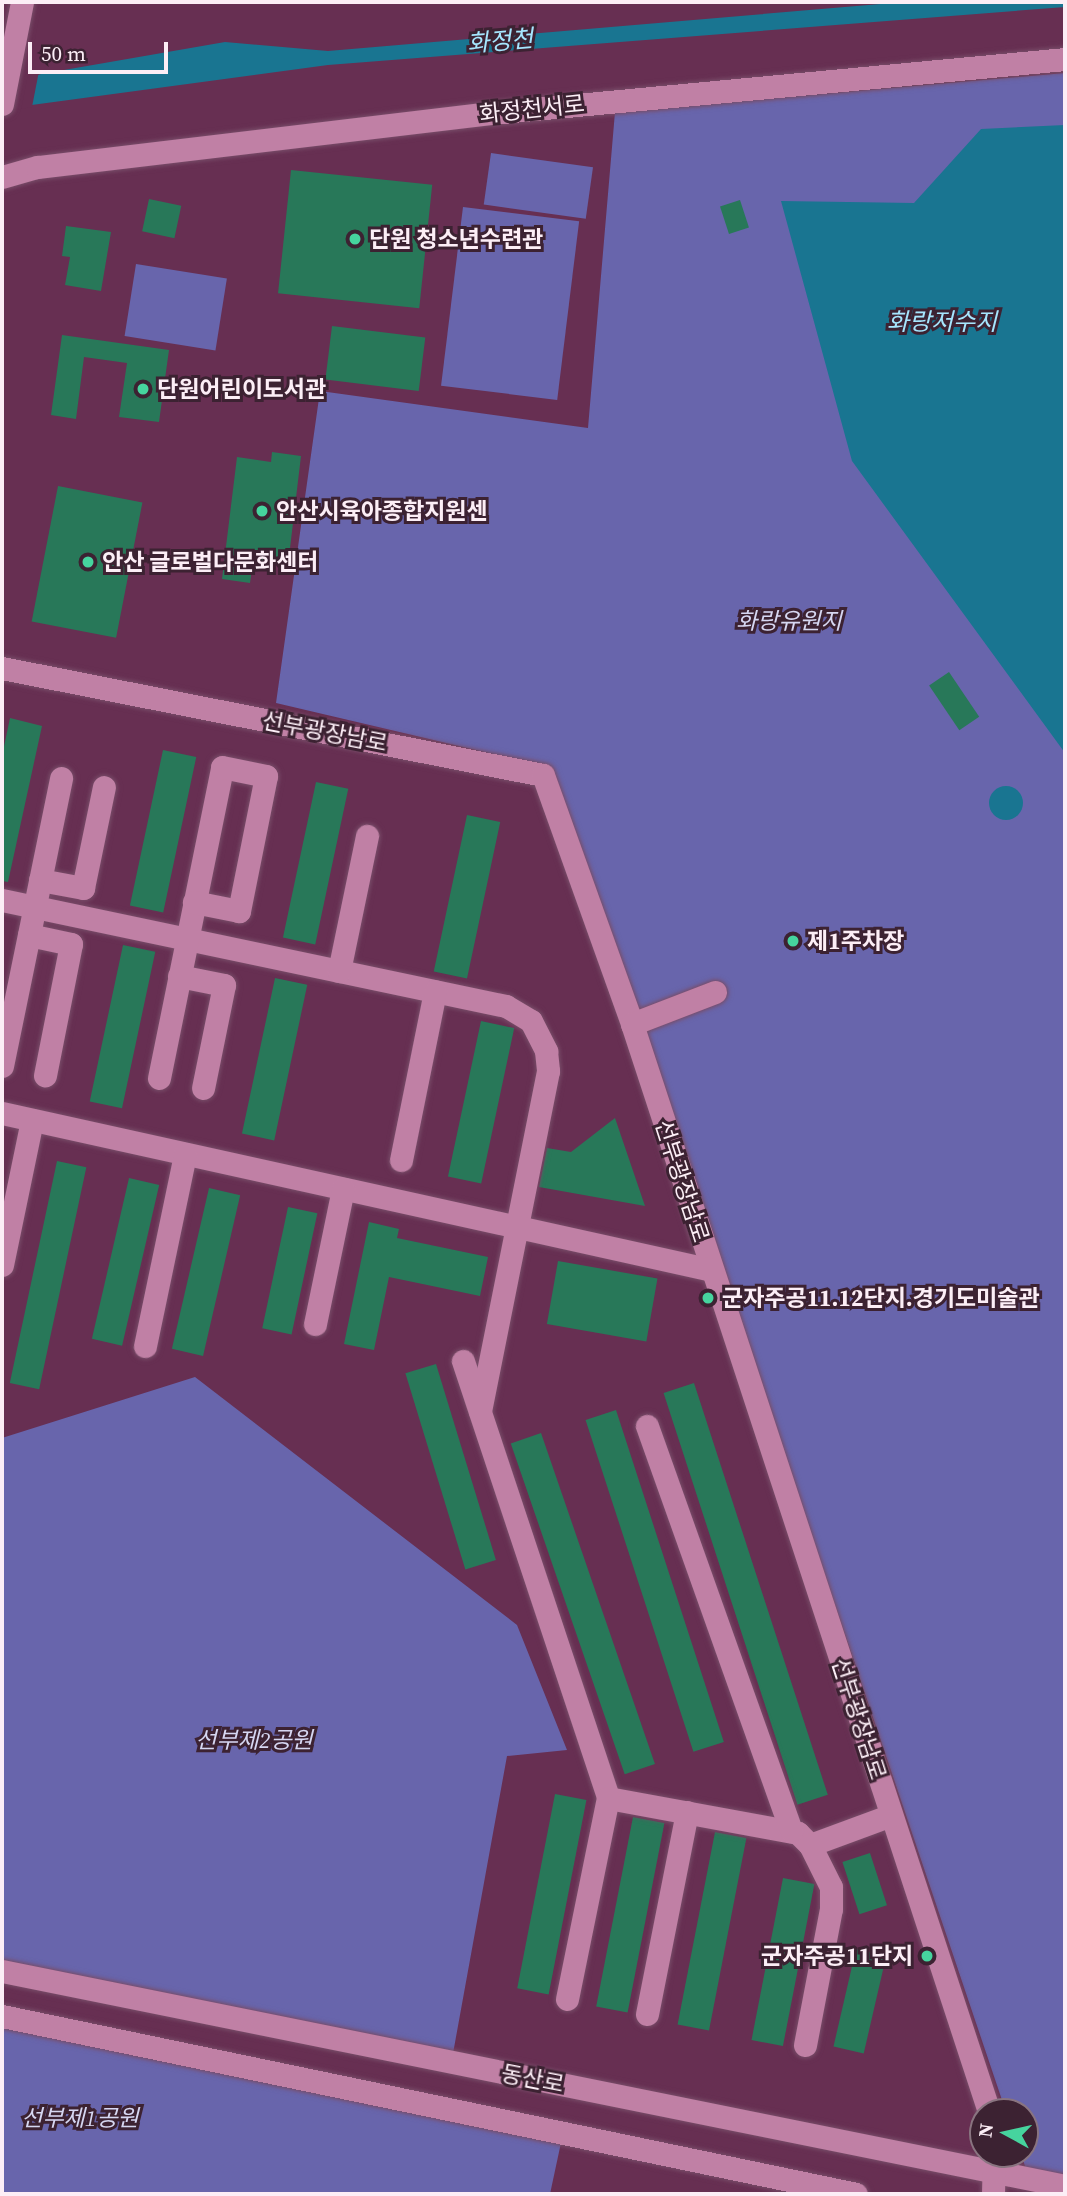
<!DOCTYPE html>
<meta charset="utf-8">
<style>
body{margin:0}
#map{position:relative;width:1067px;height:2196px;overflow:hidden;background:#672f52;font-family:"Source Serif 4","Noto Sans KR",serif}
div>[style]{position:absolute}
.green>*{inset:0;background:#6865ac;transform-origin:0 0}
.water>*{inset:0;background:#197591}
.round{border-radius:50%}
.pier>*{inset:0;background:#672f52}
.building>*{inset:0;background:#287859;transform-origin:0 0}
.roads{filter:drop-shadow(0 0 2px #784d69) drop-shadow(0 0 2px #784d69)}
.minor>*{height:23px;margin:-11.5px;padding:0 11.5px;transform-origin:11.5px;border-radius:11.5px;background:#c080a5}
.dots>*{width:19px;height:19px;translate:-50% -50%;box-sizing:border-box;border:4px solid #3c2232;border-radius:50%}
span{translate:-50% -50%;white-space:nowrap;text-align:center;line-height:1.15;-webkit-text-stroke:6px #3c2232;paint-order:stroke}
.street-label{font-size:23px;color:#fceef6}
.poi-label{font-size:23px;color:#fceef6;font-weight:700}
.left{translate:0 -50%;text-align:left}
.right{translate:-100% -50%;text-align:right}
.park-label{font-size:23px;color:#d6d7f2;font-style:italic}
.water-label{font-size:24px;color:#a6e6fe;font-style:italic}
.frame{position:absolute;inset:0;border:4px solid #fceef6;pointer-events:none}
.north{position:absolute;left:969px;top:2098px;width:70px;height:70px;box-sizing:border-box;background:#3c2232;border:2px solid #897480;border-radius:50%;rotate:278deg;font-size:19px;font-weight:700;line-height:28px;text-align:center;color:#fceef6}
.north::after{content:'';display:block;margin:auto;width:24px;height:32px;background:#46d49e;clip-path:polygon(50% 0,100% 100%,50% 72%,0 100%)}
.scale{position:absolute;left:28px;top:42px;width:140px;height:32px;box-sizing:border-box;border:4px solid #fceef6;border-top:0;padding-left:9px;font-size:21px;line-height:24px;white-space:nowrap;color:#fceef6;-webkit-text-stroke:5px #3c2232;paint-order:stroke}
</style>
<div id="map">
<div class="green">
<div style="clip-path:polygon(1065px 73px,1065px 2177px,1026px 2169px,1021px 2154px,1025px 2154px,1025px 2112px,1006px 2112px,553px 768px,276px 703px,320px 391px,588px 428px,615px 112px)"></div>
<div style="left:491px;top:153px;width:103px;height:52px;rotate:8deg"></div>
<div style="left:463px;top:207px;width:117px;height:180px;rotate:7deg"></div>
<div style="left:136px;top:264px;width:92px;height:73px;rotate:9deg"></div>
<div style="clip-path:polygon(195px 1377px,517px 1625px,567px 1750px,507px 1756px,452px 2059px,2px 1968px,2px 1438px)"></div>
<div style="clip-path:polygon(2px 2024px,562px 2138px,550px 2194px,2px 2194px)"></div>
</div>
<div class="water">
<div style="clip-path:polygon(904px 2px,1065px 2px,1065px 7px,328px 65px,2px 109px,2px 87px,41px 74px,225px 42px,328px 51px)"></div>
<div style="clip-path:polygon(1065px 125px,1065px 753px,852px 461px,781px 201px,914px 203px,981px 129px)"></div>
<div class="round" style="left:989px;top:786px;width:34px;height:34px"></div>
</div>
<div class="pier">
<div style="clip-path:polygon(39px 71px,32px 107px,2px 112px,2px 84px)"></div>
</div>
<div class="building">
<div style="left:291px;top:170px;width:142px;height:124px;rotate:6deg"></div>
<div style="left:149px;top:199px;width:33px;height:33px;rotate:12deg"></div>
<div style="left:740px;top:200px;width:29px;height:21px;rotate:72deg"></div>
<div style="clip-path:polygon(66px 226px,111px 232px,101px 291px,65px 285px,70px 257px,62px 256px)"></div>
<div style="left:332px;top:326px;width:94px;height:54px;rotate:7deg"></div>
<div style="clip-path:polygon(62px 335px,169px 350px,159px 422px,119px 417px,127px 363px,84px 357px,76px 419px,51px 415px)"></div>
<div style="clip-path:polygon(272px 452px,301px 456px,288px 565px,253px 561px,250px 583px,222px 579px,237px 457px,271px 462px)"></div>
<div style="left:58px;top:486px;width:86px;height:138px;rotate:11deg"></div>
<div style="left:949px;top:672px;width:54px;height:24px;rotate:56deg"></div>
<div style="clip-path:polygon(10px 718px,42px 726px,8px 882px,2px 881px,2px 756px)"></div>
<div style="left:163px;top:750px;width:34px;height:159px;rotate:12deg"></div>
<div style="left:316px;top:782px;width:33px;height:159px;rotate:12deg"></div>
<div style="left:467px;top:815px;width:34px;height:160px;rotate:12deg"></div>
<div style="left:123px;top:945px;width:33px;height:160px;rotate:12deg"></div>
<div style="left:275px;top:978px;width:33px;height:159px;rotate:12deg"></div>
<div style="left:481px;top:1021px;width:34px;height:159px;rotate:12deg"></div>
<div style="clip-path:polygon(615px 1118px,645px 1206px,539px 1187px,547px 1148px,571px 1152px)"></div>
<div style="left:57px;top:1161px;width:30px;height:227px;rotate:12deg"></div>
<div style="left:129px;top:1178px;width:31px;height:165px;rotate:13deg"></div>
<div style="left:209px;top:1188px;width:32px;height:165px;rotate:13deg"></div>
<div style="left:288px;top:1207px;width:30px;height:124px;rotate:12deg"></div>
<div style="clip-path:polygon(369px 1222px,399px 1229px,397px 1238px,488px 1257px,480px 1296px,389px 1277px,374px 1350px,344px 1344px)"></div>
<div style="left:558px;top:1261px;width:101px;height:64px;rotate:10deg"></div>
<div style="left:436px;top:1364px;width:205px;height:32px;rotate:73deg"></div>
<div style="left:694px;top:1383px;width:433px;height:32px;rotate:72deg"></div>
<div style="left:616px;top:1410px;width:349px;height:32px;rotate:72deg"></div>
<div style="left:541px;top:1433px;width:350px;height:32px;rotate:71deg"></div>
<div style="left:555px;top:1794px;width:32px;height:198px;rotate:11deg"></div>
<div style="left:633px;top:1817px;width:32px;height:193px;rotate:11deg"></div>
<div style="left:715px;top:1832px;width:32px;height:196px;rotate:11deg"></div>
<div style="left:870px;top:1853px;width:55px;height:29px;rotate:72deg"></div>
<div style="left:783px;top:1878px;width:32px;height:165px;rotate:11deg"></div>
<div style="left:856px;top:1949px;width:31px;height:100px;rotate:13deg"></div>
</div>
<div class="roads">
<div class="minor">
<div style="left:2px;top:104px;width:104px;rotate:-78.9deg"></div>
<div style="left:2px;top:177px;width:37px;rotate:-16deg"></div>
<div style="left:38px;top:167px;width:457px;rotate:-6.8deg"></div>
<div style="left:492px;top:113px;width:576px;rotate:-5.38deg"></div>
<div style="left:2px;top:668px;width:551px;rotate:11.19deg"></div>
<div style="left:543px;top:775px;width:264px;rotate:70.3deg"></div>
<div style="left:632px;top:1024px;width:1145px;rotate:71.83deg"></div>
<div style="left:40px;top:880px;width:44px;rotate:10.5deg"></div>
<div style="left:83px;top:888px;width:103px;rotate:-78.3deg"></div>
<div style="left:2px;top:900px;width:515px;rotate:11.88deg"></div>
<div style="left:506px;top:1006px;width:29px;rotate:31deg"></div>
<div style="left:531px;top:1021px;width:34px;rotate:63deg"></div>
<div style="left:546px;top:1051px;width:20px;rotate:84deg"></div>
<div style="left:548px;top:1071px;width:347px;rotate:101.3deg"></div>
<div style="left:29px;top:935px;width:43px;rotate:12.1deg"></div>
<div style="left:71px;top:944px;width:134px;rotate:101.2deg"></div>
<div style="left:339px;top:971px;width:138px;rotate:-78.3deg"></div>
<div style="left:179px;top:976px;width:46px;rotate:11.3deg"></div>
<div style="left:224px;top:985px;width:105px;rotate:101.5deg"></div>
<div style="left:632px;top:1024px;width:89px;rotate:-21.1deg"></div>
<div style="left:2px;top:1066px;width:294px;rotate:-78.4deg"></div>
<div style="left:159px;top:1078px;width:317px;rotate:-78.5deg"></div>
<div style="left:222px;top:767px;width:45px;rotate:11.6deg"></div>
<div style="left:266px;top:776px;width:138px;rotate:101.3deg"></div>
<div style="left:239px;top:911px;width:46px;rotate:-168.7deg"></div>
<div style="left:2px;top:1113px;width:727px;rotate:12.47deg"></div>
<div style="left:401px;top:1160px;width:172px;rotate:-78.6deg"></div>
<div style="left:2px;top:1265px;width:148px;rotate:-78.3deg"></div>
<div style="left:315px;top:1324px;width:138px;rotate:-78.3deg"></div>
<div style="left:145px;top:1346px;width:196px;rotate:-78.2deg"></div>
<div style="left:463px;top:1361px;width:460px;rotate:71.6deg"></div>
<div style="left:608px;top:1798px;width:193px;rotate:10.4deg"></div>
<div style="left:798px;top:1833px;width:17px;rotate:45deg"></div>
<div style="left:810px;top:1845px;width:86px;rotate:-20.3deg"></div>
<div style="left:647px;top:1426px;width:430px;rotate:70.4deg"></div>
<div style="left:2px;top:1971px;width:1085px;rotate:11.43deg"></div>
<div style="left:567px;top:1999px;width:205px;rotate:-78.5deg"></div>
<div style="left:647px;top:2014px;width:206px;rotate:-78.8deg"></div>
<div style="left:2px;top:2016px;width:872px;rotate:11.77deg"></div>
<div style="left:805px;top:2045px;width:138px;rotate:-79.2deg"></div>
<div style="left:831px;top:1909px;width:22px;rotate:-90deg"></div>
<div style="left:831px;top:1887px;width:47px;rotate:-116.6deg"></div>
<div style="left:993px;top:2194px;width:40px;rotate:-88.6deg"></div>
</div>
</div>
<div class="dots">
<div style="left:355px;top:239px;background:#46d49e"></div>
<div style="left:143px;top:389px;background:#46d49e"></div>
<div style="left:262px;top:511px;background:#46d49e"></div>
<div style="left:88px;top:562px;background:#46d49e"></div>
<div style="left:793px;top:941px;background:#46d49e"></div>
<div style="left:708px;top:1298px;background:#46d49e"></div>
<div style="left:927px;top:1956px;background:#46d49e"></div>
</div>
<div class="street-label">
<span style="left:532px;top:109px;rotate:-6deg">화정천서로</span>
<span style="left:325px;top:732px;rotate:11deg">선부광장남로</span>
<span style="left:682px;top:1181px;rotate:72deg">선부광장남로</span>
<span style="left:859px;top:1719px;rotate:72deg">선부광장남로</span>
<span style="left:533px;top:2079px;rotate:11deg">동산로</span>
</div>
<div class="poi-label">
<span class="left" style="left:369px;top:239px">단원 청소년수련관</span>
<span class="left" style="left:157px;top:389px">단원어린이도서관</span>
<span class="left" style="left:276px;top:511px">안산시육아종합지원센</span>
<span class="left" style="left:102px;top:562px">안산 글로벌다문화센터</span>
<span class="left" style="left:807px;top:941px">제1주차장</span>
<span class="left" style="left:722px;top:1298px">군자주공11.12단지.경기도미술관</span>
<span class="right" style="left:913px;top:1956px">군자주공11단지</span>
</div>
<div class="park-label">
<span style="left:789px;top:621px">화랑유원지</span>
<span style="left:254px;top:1740px">선부제2공원</span>
<span style="left:80px;top:2118px">선부제1공원</span>
</div>
<div class="water-label">
<span style="left:500px;top:41px;rotate:-5deg">화정천</span>
<span style="left:942px;top:322px">화랑저수지</span>
</div>
<div class="frame"></div>
<div class="north">N</div>
<div class="scale">50 m</div>
</div>
